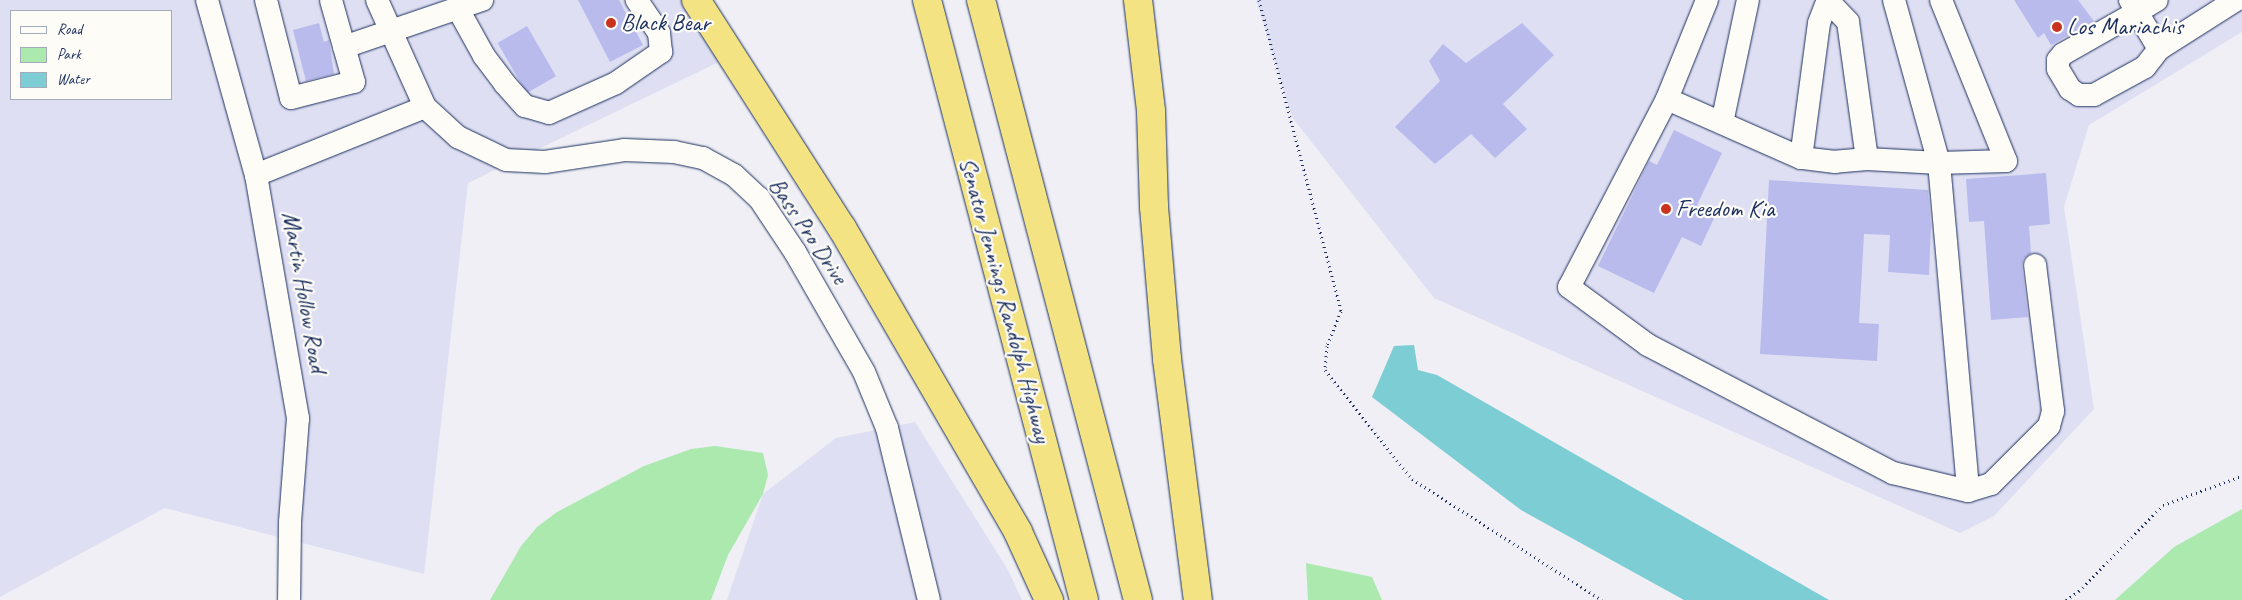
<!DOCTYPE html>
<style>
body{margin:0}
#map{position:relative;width:2242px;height:600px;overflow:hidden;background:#efeff5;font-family:Caveat,sans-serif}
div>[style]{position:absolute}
.built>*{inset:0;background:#dfdff3}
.green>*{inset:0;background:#ace9af}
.water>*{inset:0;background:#7ccdd4}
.building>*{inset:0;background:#b9bbed;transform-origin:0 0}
.path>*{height:3px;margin-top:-1.5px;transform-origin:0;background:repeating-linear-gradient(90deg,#1b2f5e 0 1px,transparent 0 5px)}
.roads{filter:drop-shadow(0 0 1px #1b2f5e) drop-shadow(0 0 1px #1b2f5e)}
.minor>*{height:22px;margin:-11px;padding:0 11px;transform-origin:11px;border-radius:11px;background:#fdfcf7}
.highway>*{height:28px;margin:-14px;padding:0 14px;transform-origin:14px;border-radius:14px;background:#f4e382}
.dots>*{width:14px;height:14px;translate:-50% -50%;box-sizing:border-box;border:2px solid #fdfcf7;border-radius:50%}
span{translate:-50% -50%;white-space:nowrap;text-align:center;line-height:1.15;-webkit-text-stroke:4.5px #fdfcf7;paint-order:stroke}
.poi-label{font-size:24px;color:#1b2f5e}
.left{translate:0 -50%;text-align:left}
.street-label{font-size:24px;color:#1b2f5e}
.legend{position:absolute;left:10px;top:10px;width:162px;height:90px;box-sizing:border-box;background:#fdfcf7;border:1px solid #a3aaba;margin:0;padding:6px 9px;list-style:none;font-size:15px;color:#1b2f5e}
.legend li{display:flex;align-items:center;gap:10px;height:25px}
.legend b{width:25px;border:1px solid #a3aaba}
</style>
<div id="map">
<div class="built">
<div style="clip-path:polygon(evenodd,0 0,681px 0,721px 61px,468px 183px,424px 574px,165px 508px,0 597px,0 0,11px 11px,171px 11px,171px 99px,11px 99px,11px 11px)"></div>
<div style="clip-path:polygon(1256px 0,2242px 0,2242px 32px,2089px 125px,2064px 207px,2094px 409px,1994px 516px,1960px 533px,1434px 298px,1292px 117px)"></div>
<div style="clip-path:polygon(915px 422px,1008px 570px,1022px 600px,727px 600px,763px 494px,836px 438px)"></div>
</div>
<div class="green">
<div style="clip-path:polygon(715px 446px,763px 453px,768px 475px,763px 494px,728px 555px,711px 600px,490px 600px,521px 546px,537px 527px,557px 512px,644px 466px,691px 449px)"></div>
<div style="clip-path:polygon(2242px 509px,2242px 600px,2115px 600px,2174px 547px)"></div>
<div style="clip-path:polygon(1306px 563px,1372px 577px,1382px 600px,1308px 600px)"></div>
</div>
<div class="water">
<div style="clip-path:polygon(1414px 345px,1418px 370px,1437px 375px,1829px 600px,1684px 600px,1521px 510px,1372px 397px,1394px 346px)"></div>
</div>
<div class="building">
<div style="clip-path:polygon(578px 0,619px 0,643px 45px,610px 62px)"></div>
<div style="clip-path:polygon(2014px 0,2078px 0,2094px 21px,2051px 45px,2044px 33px,2038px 38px)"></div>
<div style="clip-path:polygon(319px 23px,324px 42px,329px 40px,334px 74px,306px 81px,293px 30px)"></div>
<div style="clip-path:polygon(1522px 23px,1554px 55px,1503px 104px,1527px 129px,1495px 158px,1471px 134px,1435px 164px,1395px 127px,1440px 81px,1429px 61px,1443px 44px,1466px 63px)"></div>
<div style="left:527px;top:26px;width:58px;height:34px;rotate:60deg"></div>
<div style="clip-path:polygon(1674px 130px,1722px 153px,1697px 205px,1716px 214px,1701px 246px,1682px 237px,1654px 293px,1598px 266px,1649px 161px,1657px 165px)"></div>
<div style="clip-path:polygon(2046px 173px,2050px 224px,2029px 226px,2031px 253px,2023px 259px,2022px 266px,2028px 317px,1991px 320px,1984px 221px,1969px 222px,1966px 179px)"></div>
<div style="clip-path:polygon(1769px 180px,1928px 190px,1931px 226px,1929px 275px,1888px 272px,1890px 235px,1864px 234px,1859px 323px,1879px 324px,1877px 361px,1760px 354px)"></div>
</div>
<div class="path">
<div style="left:1259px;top:0;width:322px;rotate:75.2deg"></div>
<div style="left:1341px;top:311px;width:38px;rotate:112deg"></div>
<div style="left:1327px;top:346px;width:24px;rotate:95deg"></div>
<div style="left:1325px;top:370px;width:139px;rotate:51.4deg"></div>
<div style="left:1412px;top:479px;width:225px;rotate:32.5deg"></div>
<div style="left:2066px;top:600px;width:16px;rotate:-35deg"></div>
<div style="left:2079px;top:591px;width:120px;rotate:-45.7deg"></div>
<div style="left:2163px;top:505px;width:84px;rotate:-20.2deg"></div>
</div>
<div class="roads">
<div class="minor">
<div style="left:207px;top:0;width:182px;rotate:74.4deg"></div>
<div style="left:256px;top:175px;width:247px;rotate:80.2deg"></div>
<div style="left:298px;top:418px;width:105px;rotate:94.4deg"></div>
<div style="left:290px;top:523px;width:77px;rotate:90.7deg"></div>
<div style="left:266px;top:0;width:101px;rotate:75.7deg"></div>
<div style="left:291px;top:98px;width:65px;rotate:-14.3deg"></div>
<div style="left:354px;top:82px;width:85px;rotate:-105.7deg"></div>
<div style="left:377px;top:0;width:117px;rotate:65.8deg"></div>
<div style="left:425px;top:107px;width:45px;rotate:42.3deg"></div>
<div style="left:458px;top:137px;width:53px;rotate:25.6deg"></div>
<div style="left:506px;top:160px;width:39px;rotate:3deg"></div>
<div style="left:545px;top:162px;width:80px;rotate:-8.6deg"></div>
<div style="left:624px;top:150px;width:50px;rotate:2.3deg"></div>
<div style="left:674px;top:152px;width:30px;rotate:12deg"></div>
<div style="left:703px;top:158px;width:35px;rotate:29deg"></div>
<div style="left:734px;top:175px;width:34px;rotate:43deg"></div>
<div style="left:759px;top:198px;width:65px;rotate:56.3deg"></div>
<div style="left:795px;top:252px;width:138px;rotate:60.1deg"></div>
<div style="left:864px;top:372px;width:61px;rotate:67.7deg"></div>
<div style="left:887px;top:428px;width:177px;rotate:76.3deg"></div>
<div style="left:1707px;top:0;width:107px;rotate:112deg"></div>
<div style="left:1667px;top:99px;width:146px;rotate:23.8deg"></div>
<div style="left:1894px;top:0;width:169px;rotate:74.6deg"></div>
<div style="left:1939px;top:163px;width:329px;rotate:84.9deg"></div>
<div style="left:2130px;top:0;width:14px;rotate:60deg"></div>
<div style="left:2137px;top:12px;width:43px;rotate:59.3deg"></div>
<div style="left:2159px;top:49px;width:23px;rotate:128deg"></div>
<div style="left:2145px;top:67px;width:58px;rotate:151.2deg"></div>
<div style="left:2094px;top:95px;width:15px;rotate:180deg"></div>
<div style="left:2079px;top:95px;width:11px;rotate:-146deg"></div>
<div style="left:2070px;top:89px;width:23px;rotate:-121deg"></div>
<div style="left:2058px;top:69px;width:9px;rotate:-90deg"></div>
<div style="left:2058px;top:60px;width:8px;rotate:-50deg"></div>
<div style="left:2063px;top:54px;width:85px;rotate:-29.6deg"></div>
<div style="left:2137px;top:12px;width:23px;rotate:-31deg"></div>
<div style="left:1828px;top:1px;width:29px;rotate:46deg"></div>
<div style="left:1848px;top:22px;width:138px;rotate:82.1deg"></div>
<div style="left:1867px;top:159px;width:32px;rotate:175deg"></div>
<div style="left:1835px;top:162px;width:34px;rotate:-173deg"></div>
<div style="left:1801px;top:158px;width:136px;rotate:-82.4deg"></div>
<div style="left:1819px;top:23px;width:25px;rotate:-69deg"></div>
<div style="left:458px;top:9px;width:54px;rotate:61deg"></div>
<div style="left:484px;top:56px;width:35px;rotate:53deg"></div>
<div style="left:505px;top:84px;width:30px;rotate:48deg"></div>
<div style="left:525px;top:106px;width:25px;rotate:16deg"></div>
<div style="left:549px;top:113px;width:73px;rotate:-24.1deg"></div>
<div style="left:616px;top:83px;width:55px;rotate:-34.6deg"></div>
<div style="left:661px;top:52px;width:19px;rotate:-96deg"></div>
<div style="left:659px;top:33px;width:40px;rotate:-124deg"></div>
<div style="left:344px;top:47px;width:146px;rotate:-18.8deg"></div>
<div style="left:2159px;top:49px;width:91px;rotate:-32.5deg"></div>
<div style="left:1667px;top:99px;width:212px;rotate:117.5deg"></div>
<div style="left:1569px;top:287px;width:98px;rotate:36.3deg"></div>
<div style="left:1648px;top:345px;width:276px;rotate:27.6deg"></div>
<div style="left:1893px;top:473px;width:77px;rotate:13.5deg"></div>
<div style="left:1968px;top:491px;width:24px;rotate:-17deg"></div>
<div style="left:1991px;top:484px;width:82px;rotate:-45deg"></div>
<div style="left:2049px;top:426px;width:16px;rotate:-75deg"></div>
<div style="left:2053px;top:411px;width:147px;rotate:-97deg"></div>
<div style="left:1722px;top:123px;width:126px;rotate:-78.1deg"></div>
<div style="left:1867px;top:159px;width:72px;rotate:3.2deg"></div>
<div style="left:1939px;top:163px;width:67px;rotate:-1.7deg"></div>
<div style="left:2006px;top:161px;width:174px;rotate:-112deg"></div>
<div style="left:256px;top:175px;width:182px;rotate:-21.9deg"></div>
</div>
<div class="highway">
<div style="left:696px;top:0;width:271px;rotate:57.4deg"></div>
<div style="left:842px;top:228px;width:351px;rotate:59.9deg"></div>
<div style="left:1018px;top:532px;width:75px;rotate:65.5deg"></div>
<div style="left:927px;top:0;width:620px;rotate:75.34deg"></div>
<div style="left:981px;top:0;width:620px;rotate:75.34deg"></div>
<div style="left:1138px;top:0;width:112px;rotate:83.3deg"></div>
<div style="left:1151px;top:111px;width:96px;rotate:88.2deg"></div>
<div style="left:1154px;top:207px;width:153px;rotate:85.1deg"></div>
<div style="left:1167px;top:359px;width:243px;rotate:82.7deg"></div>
</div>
</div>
<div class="dots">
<div style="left:611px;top:23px;background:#c8321e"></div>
<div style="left:2057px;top:27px;background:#c8321e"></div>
<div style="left:1666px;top:209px;background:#c8321e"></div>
</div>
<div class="poi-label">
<span class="left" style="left:621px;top:23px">Black Bear</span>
<span class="left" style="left:2067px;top:27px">Los Mariachis</span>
<span class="left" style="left:1676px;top:209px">Freedom Kia</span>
</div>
<div class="street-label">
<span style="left:808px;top:231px;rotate:56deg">Bass Pro Drive</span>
<span style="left:304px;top:292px;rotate:80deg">Martin Hollow Road</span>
<span style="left:1005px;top:300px;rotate:75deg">Senator Jennings Randolph Highway</span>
</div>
<ul class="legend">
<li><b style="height:6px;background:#fdfcf7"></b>Road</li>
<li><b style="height:14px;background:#ace9af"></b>Park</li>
<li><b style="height:14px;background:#7ccdd4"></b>Water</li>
</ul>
</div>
